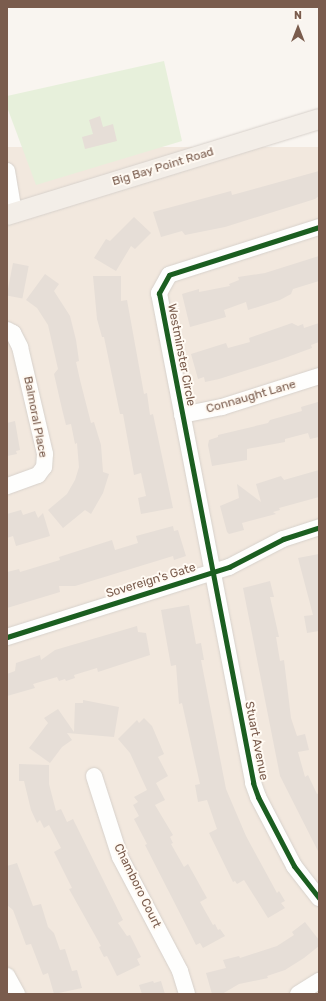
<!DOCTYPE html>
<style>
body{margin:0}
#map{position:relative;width:326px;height:1001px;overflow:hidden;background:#f9f5f0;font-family:Rubik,sans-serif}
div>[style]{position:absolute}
.residential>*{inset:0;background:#f2e8de;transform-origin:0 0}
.green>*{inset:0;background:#e7f0db}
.building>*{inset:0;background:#e6ded7;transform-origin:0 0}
.roads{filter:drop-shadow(0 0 1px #d7d1cb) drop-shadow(0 0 1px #d7d1cb)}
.minor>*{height:16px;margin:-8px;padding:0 8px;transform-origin:8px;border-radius:8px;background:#fefefd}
.major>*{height:20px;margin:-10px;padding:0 10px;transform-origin:10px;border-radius:10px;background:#f3eee8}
.cycleway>*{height:5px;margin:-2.5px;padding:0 2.5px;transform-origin:2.5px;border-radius:2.5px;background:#1b5e20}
span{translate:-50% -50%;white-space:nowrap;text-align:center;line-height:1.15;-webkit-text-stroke:4px #fffaf3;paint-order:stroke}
.street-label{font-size:12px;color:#7a5c4d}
.frame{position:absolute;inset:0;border:8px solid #7a5c4d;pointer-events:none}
.north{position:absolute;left:278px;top:8px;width:40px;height:40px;-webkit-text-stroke:3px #fffaf3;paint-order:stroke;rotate:0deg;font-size:11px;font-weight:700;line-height:16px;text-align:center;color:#7a5c4d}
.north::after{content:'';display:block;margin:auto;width:14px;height:18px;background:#7a5c4d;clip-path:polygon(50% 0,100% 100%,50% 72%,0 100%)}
</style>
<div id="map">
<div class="residential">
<div style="left:319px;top:147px;width:847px;height:326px;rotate:90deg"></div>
</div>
<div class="green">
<div style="clip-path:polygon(164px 61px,182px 141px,36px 185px,7px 107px,7px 96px)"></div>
</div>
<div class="building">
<div style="clip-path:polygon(100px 116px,103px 127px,113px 124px,117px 141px,85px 149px,82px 137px,93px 134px,89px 120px)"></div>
<div style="clip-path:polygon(319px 171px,319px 196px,315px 199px,225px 227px,185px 235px,182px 231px,161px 237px,153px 212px,231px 191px,232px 195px)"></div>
<div style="clip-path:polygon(134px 217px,151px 233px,135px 249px,131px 246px,116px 271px,94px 258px,106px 239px,110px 241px)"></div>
<div style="clip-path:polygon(319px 256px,319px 281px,293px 289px,291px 294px,280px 300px,248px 310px,246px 302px,224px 310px,226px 317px,190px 327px,182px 294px,199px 289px,199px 292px,230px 286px,229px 284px,239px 280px,238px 277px,265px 273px)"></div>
<div style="left:13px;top:263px;width:16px;height:33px;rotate:11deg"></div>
<div style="clip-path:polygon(45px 274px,59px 284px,54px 291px,70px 316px,76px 340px,79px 361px,76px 362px,80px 380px,91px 423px,94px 422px,101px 445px,103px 472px,109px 474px,103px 493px,91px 514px,85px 510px,63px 528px,48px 510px,67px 494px,75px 480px,79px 467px,77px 443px,75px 444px,71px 424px,66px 425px,62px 409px,54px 374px,58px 369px,48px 325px,37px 308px,26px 300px)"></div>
<div style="clip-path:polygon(93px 276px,121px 276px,121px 301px,127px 300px,144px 394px,147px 393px,150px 415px,153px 414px,173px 508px,141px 514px,138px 498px,146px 496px,141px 473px,134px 475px,123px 414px,120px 414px,104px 337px,102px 337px,97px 319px)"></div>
<div style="clip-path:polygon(292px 323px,298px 326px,303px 324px,304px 328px,319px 323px,319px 342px,311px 345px,312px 348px,282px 359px,219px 379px,205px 382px,204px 377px,198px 379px,191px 354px,226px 343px,228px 348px,250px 342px,249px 338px)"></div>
<div style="clip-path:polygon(318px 402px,319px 437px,310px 439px,308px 433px,285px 439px,285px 442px,247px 449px,247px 460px,212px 466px,208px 445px,209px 440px,218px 437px,218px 435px,268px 423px,270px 420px,302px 411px,301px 407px)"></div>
<div style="clip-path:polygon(15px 421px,20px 450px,16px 451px,17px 454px,7px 456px,7px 423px)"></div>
<div style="clip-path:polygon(319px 470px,319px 497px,279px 508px,280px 510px,273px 512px,276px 514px,242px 523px,244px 530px,229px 534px,227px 532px,220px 506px,239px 498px,237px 484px,261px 502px,256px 484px,281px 476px,284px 480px)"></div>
<div style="clip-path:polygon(21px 510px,23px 515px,35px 511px,38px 518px,43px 513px,50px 536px,16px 546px,13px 536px,7px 538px,7px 514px)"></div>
<div style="clip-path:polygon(173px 526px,174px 531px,178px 530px,186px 556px,174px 560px,173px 556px,75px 586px,59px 586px,60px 592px,7px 608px,7px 572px,19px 569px,20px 572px,60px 560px,59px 557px,112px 540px,115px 550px,138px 543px,136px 536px)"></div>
<div style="clip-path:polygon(319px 554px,319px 631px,307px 633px,304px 616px,313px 615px,298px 558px)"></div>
<div style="clip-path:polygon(270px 581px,274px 597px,270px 597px,279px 637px,276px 637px,280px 661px,284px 660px,291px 718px,297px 736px,305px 734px,309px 750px,298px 752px,305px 777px,308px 775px,317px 794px,319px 793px,319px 853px,280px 776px,243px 588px)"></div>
<div style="clip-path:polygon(189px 605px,196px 644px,201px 643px,204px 660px,201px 660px,226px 789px,246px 836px,277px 893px,279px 891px,285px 901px,281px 903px,285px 908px,268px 918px,244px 880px,237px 884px,235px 881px,233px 882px,209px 833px,217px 829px,207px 800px,198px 802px,195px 785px,200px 784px,195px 762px,182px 703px,179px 704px,176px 665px,171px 666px,161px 610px)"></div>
<div style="clip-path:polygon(137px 626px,138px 632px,146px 633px,150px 655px,98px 672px,97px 668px,74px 675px,75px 678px,66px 681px,65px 679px,59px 681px,57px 677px,33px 684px,35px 688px,7px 696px,7px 674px,15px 671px,16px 663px,40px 655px,41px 660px,55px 650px)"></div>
<div style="clip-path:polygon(83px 700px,119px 707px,114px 737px,67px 733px,72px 740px,62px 747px,50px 763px,29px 748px,48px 723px,44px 718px,58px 709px,74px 732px,75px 703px,83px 703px)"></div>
<div style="clip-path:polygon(144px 718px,152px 726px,164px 754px,158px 757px,168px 776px,156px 783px,165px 800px,155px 805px,173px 835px,170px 837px,173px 843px,171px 844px,184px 867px,188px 864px,207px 898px,200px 902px,213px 925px,215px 924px,218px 930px,220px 929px,225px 936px,203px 948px,200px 943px,196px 945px,191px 935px,145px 845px,147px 844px,134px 819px,139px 816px,133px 805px,138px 802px,134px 797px,147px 790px,130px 753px,118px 739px,137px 720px,139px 723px)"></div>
<div style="clip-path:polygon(19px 764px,49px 765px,49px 784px,56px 811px,61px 809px,67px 822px,73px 819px,123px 920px,118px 923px,127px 936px,130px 935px,141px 957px,137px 959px,140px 965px,117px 976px,107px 956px,104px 957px,99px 947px,101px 946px,69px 889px,72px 888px,54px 852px,61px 848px,49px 825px,44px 828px,40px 820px,37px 823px,31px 810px,24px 781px,19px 781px)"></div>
<div style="clip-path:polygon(17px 863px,33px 906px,41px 904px,48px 927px,54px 933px,60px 950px,65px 949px,72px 971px,77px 970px,82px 988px,54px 994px,48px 973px,43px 975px,31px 944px,26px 945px,13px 910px,7px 905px,7px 866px)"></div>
<div style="clip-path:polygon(305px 922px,319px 940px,319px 946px,304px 958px,285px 970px,267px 976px,268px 978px,239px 984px,222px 994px,212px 994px,206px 973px,226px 968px,223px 960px,239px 956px,240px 958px,277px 946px,294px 935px,292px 932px)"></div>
<div style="clip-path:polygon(153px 981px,154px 983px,161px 981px,165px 994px,142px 994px,139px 985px)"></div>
</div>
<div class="roads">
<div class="minor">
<div style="left:7px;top:171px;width:43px;rotate:80.5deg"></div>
<div style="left:319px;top:227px;width:157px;rotate:162.3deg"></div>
<div style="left:169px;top:275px;width:21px;rotate:119deg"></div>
<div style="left:159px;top:293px;width:499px;rotate:79.1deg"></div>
<div style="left:253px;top:783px;width:15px;rotate:70deg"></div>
<div style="left:258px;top:797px;width:78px;rotate:62.4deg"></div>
<div style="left:294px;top:866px;width:41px;rotate:52deg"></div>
<div style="left:7px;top:330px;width:7px;rotate:27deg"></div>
<div style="left:13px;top:333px;width:16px;rotate:63deg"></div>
<div style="left:20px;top:347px;width:110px;rotate:76.8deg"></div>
<div style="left:45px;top:454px;width:13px;rotate:94deg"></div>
<div style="left:44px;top:467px;width:10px;rotate:127deg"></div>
<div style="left:38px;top:475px;width:33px;rotate:160deg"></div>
<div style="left:182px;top:415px;width:41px;rotate:-11.3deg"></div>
<div style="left:222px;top:407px;width:102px;rotate:-17.7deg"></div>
<div style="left:7px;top:637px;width:233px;rotate:-17.5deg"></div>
<div style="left:229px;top:567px;width:61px;rotate:-27.4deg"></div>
<div style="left:283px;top:539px;width:38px;rotate:-18deg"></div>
<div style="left:94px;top:776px;width:85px;rotate:72.2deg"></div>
<div style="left:120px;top:857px;width:129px;rotate:62.2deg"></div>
<div style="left:180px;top:971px;width:24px;rotate:73deg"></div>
<div style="left:7px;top:976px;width:21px;rotate:61deg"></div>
<div style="left:298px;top:994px;width:25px;rotate:-32deg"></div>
</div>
<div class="major">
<div style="left:7px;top:215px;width:326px;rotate:-17.1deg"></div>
</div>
</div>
<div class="cycleway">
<div style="left:319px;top:227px;width:157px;rotate:162.3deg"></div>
<div style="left:169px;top:275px;width:21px;rotate:119deg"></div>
<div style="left:159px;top:293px;width:499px;rotate:79.1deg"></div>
<div style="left:253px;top:783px;width:15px;rotate:70deg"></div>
<div style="left:258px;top:797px;width:78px;rotate:62.4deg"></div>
<div style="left:294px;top:866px;width:41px;rotate:52deg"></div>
<div style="left:7px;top:637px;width:233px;rotate:-17.5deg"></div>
<div style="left:229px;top:567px;width:61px;rotate:-27.4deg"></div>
<div style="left:283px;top:539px;width:38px;rotate:-18deg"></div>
</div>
<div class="street-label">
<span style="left:163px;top:167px;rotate:-17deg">Big Bay Point Road</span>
<span style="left:181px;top:355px;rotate:79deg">Westminster Circle</span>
<span style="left:251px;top:397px;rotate:-16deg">Connaught Lane</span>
<span style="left:35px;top:417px;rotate:79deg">Balmoral Place</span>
<span style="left:151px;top:581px;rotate:-17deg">Sovereign's Gate</span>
<span style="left:256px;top:741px;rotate:79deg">Stuart Avenue</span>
<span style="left:137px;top:886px;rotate:64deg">Chamboro Court</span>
</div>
<div class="frame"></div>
<div class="north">N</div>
</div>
